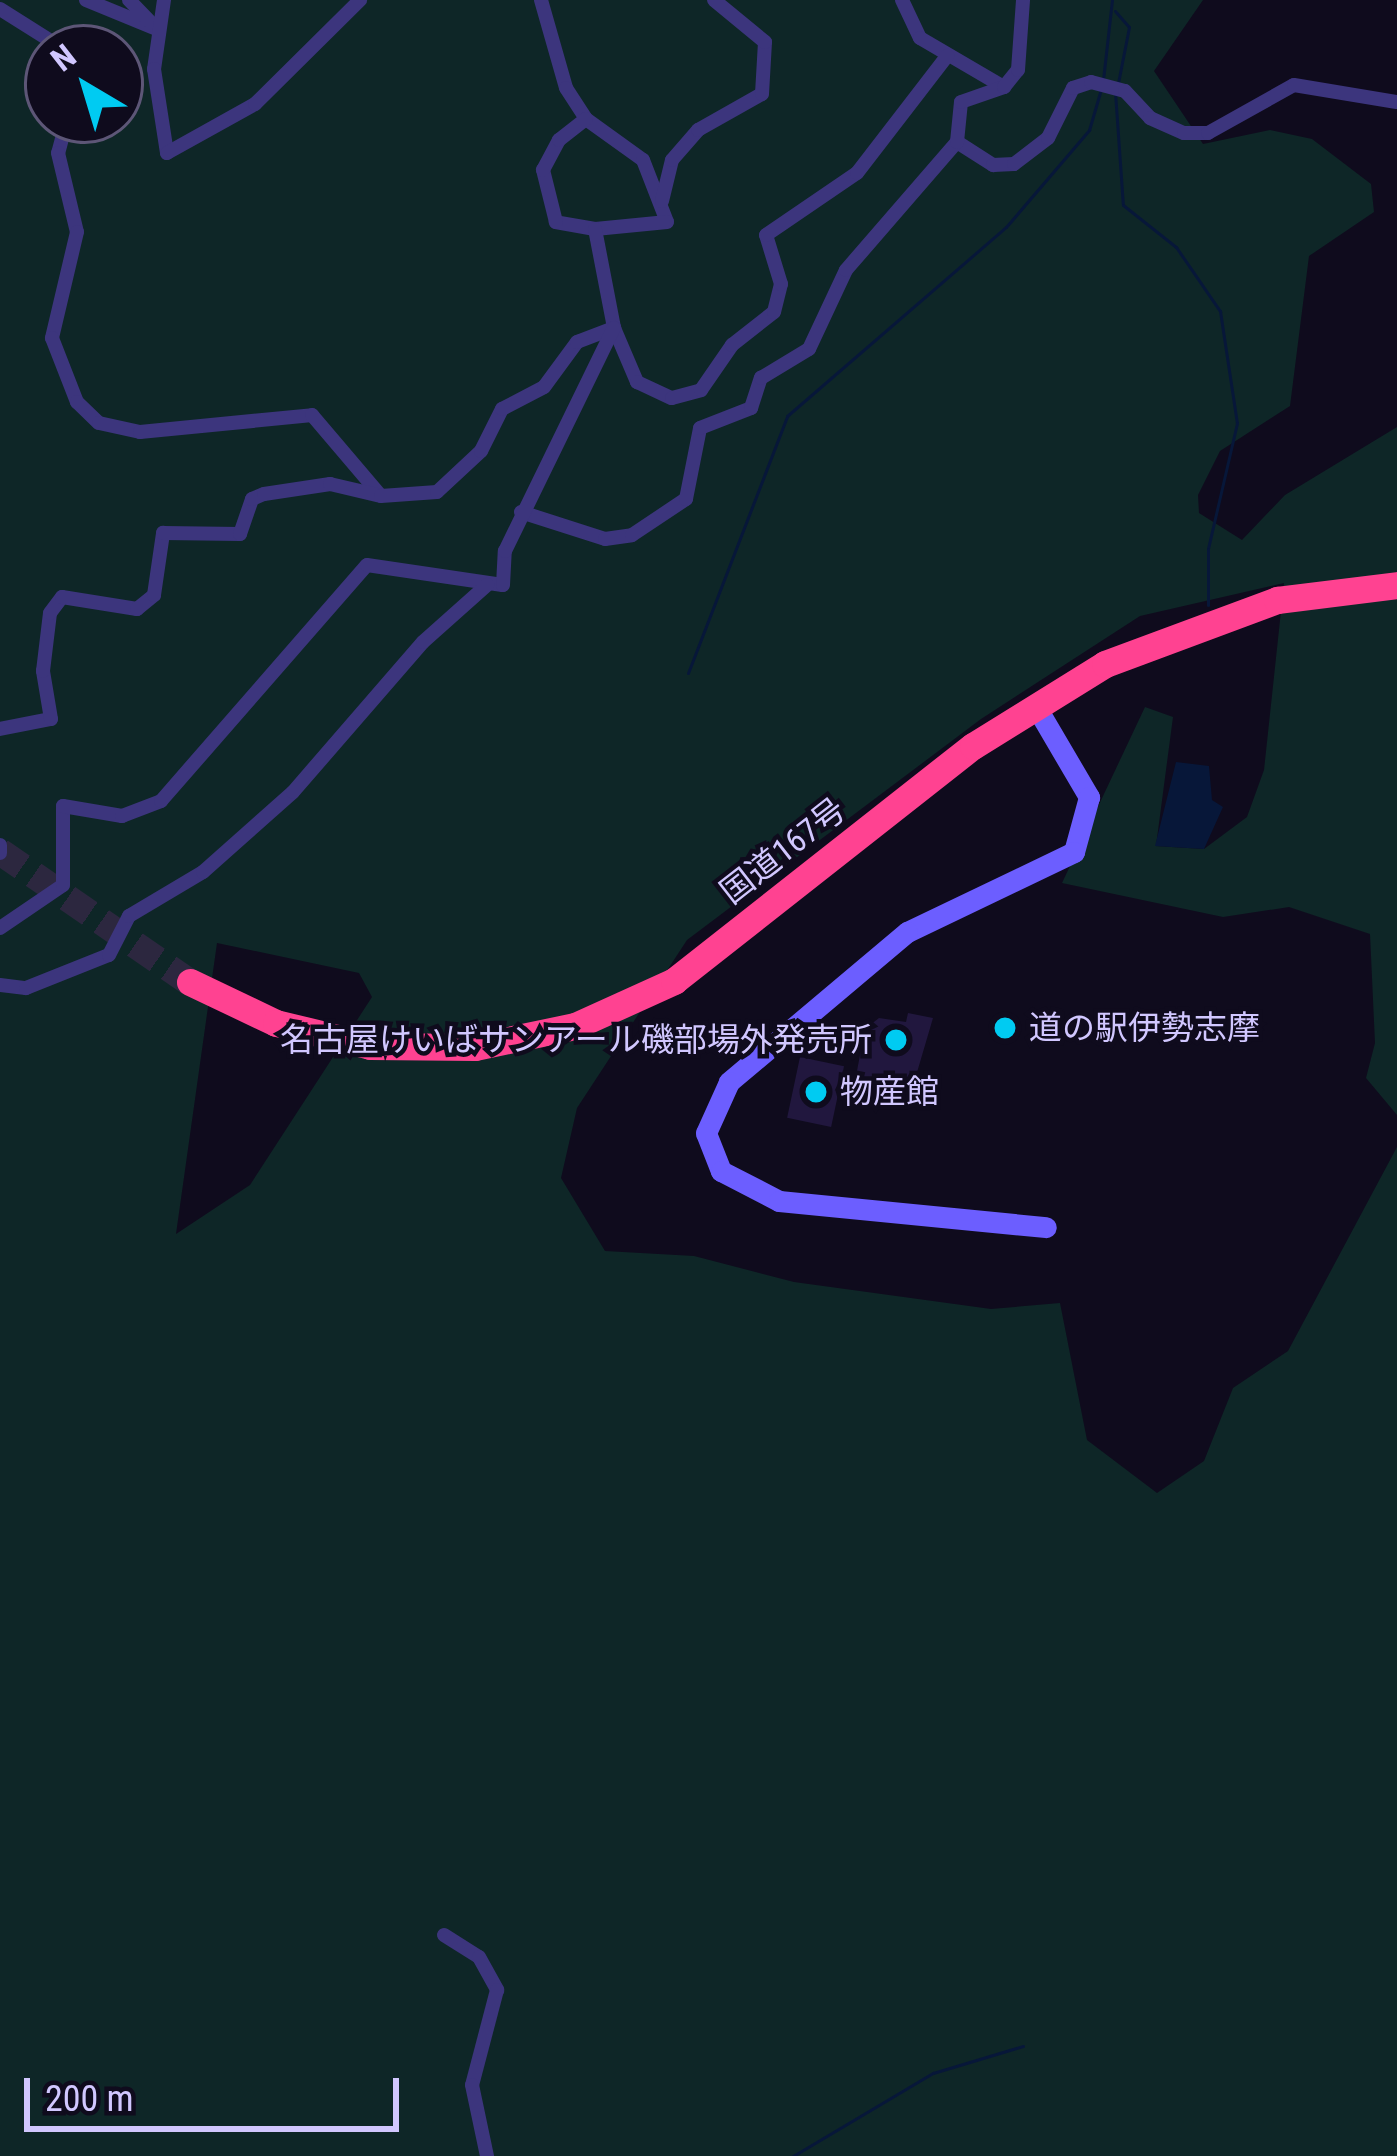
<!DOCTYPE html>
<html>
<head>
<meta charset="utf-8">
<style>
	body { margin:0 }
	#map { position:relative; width:1397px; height:2156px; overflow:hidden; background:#0f0b1d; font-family:"Roboto Condensed","Noto Sans JP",sans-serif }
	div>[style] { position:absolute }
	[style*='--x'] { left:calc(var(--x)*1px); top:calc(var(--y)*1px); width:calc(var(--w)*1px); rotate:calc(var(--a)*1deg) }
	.green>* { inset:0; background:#0e2627 }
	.water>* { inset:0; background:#071739 }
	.stream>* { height:3px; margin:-1.5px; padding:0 1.5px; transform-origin:1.5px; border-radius:1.5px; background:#071739 }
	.building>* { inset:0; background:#21173e; transform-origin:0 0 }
	.highway-tunnel>* { height:27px; margin-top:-13.5px; transform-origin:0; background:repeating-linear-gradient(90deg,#2c273f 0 27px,transparent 0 41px) }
	.street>* { height:14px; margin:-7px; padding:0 7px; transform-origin:7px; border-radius:7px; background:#3c357d }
	.secondary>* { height:21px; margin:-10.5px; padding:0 10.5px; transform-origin:10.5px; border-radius:10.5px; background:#6c5eff }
	.highway>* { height:27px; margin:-13.5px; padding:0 13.5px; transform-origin:13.5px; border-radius:13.5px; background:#ff4291 }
	.dots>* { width:33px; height:33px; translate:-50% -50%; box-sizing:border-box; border:6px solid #0f0b1d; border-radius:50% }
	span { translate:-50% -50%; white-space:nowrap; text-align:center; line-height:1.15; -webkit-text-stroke:9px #0f0b1d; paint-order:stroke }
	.street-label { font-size:33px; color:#d1c7ff }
	.poi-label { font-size:33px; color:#d1c7ff }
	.left { translate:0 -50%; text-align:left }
	.right { translate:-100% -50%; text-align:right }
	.north { position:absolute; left:24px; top:24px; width:120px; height:120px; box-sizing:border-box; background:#0f0b1d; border:3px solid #5d5677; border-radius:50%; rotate:322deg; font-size:33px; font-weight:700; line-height:48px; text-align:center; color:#d1c7ff }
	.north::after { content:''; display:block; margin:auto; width:42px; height:54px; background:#00cbf2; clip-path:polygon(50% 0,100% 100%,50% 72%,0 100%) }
	.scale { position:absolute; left:24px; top:2078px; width:375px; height:54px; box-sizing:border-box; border:6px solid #d1c7ff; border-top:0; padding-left:15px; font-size:36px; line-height:42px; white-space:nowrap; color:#d1c7ff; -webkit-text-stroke:9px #0f0b1d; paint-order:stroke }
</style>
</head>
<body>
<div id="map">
	<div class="green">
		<i style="clip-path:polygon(evenodd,0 0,1203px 0,1154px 71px,1203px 144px,1270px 130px,1312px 139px,1371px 184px,1374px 212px,1309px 256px,1290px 406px,1220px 451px,1198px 495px,1199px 513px,1242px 540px,1285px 495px,1397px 427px,1397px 1115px,1366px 1078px,1375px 1043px,1370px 934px,1289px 907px,1223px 917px,1062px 883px,1145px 707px,1173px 717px,1156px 846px,1204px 849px,1247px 817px,1264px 770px,1284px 583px,1140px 616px,981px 719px,687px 940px,577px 1108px,561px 1178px,605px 1251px,694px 1256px,794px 1282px,991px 1309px,1060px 1303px,1087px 1440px,1157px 1493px,1204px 1461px,1233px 1388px,1288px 1351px,1397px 1147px,1397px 2156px,0 2156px,0 0,48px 48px,120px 48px,120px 120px,48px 120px,48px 48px,0 0,217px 943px,359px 973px,372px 997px,250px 1185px,176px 1234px,217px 943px)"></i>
	</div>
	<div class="water">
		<i style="clip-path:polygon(1176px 762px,1209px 766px,1212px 800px,1223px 807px,1204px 849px,1155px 846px)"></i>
	</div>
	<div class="stream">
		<i style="--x:1115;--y:11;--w:21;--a:49"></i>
		<i style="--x:1129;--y:27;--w:57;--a:101.1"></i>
		<i style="--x:1103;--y:80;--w:81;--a:-83.6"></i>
		<i style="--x:1115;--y:92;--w:113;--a:86"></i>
		<i style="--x:1123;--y:205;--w:68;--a:38.4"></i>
		<i style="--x:1176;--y:247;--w:78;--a:55.5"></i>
		<i style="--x:1220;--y:311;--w:113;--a:81.4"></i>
		<i style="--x:1237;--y:423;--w:129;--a:103"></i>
		<i style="--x:1208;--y:549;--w:56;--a:90"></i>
		<i style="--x:688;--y:673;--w:275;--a:-68.9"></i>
		<i style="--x:787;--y:416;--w:289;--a:-40.8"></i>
		<i style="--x:1006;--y:227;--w:128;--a:-49.4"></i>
		<i style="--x:1089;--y:130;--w:43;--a:-73.7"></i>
		<i style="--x:793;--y:2156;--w:163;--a:-30.7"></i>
		<i style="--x:933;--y:2073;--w:94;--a:-16.7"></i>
	</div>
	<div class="building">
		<i style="clip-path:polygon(908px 1013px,933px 1018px,913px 1086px,856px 1076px,865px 1029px,879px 1018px,906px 1022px)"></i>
		<i style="left:800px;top:1057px;width:45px;height:62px;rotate:12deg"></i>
	</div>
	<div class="highway-tunnel">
		<i style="--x:0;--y:851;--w:231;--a:34.6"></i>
	</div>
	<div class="street">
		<i style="--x:86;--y:0;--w:79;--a:22.3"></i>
		<i style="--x:129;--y:0;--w:37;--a:46"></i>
		<i style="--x:164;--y:0;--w:70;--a:98.2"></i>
		<i style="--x:154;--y:69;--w:85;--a:81.2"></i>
		<i style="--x:167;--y:153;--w:101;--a:-29.1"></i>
		<i style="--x:255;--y:104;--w:148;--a:-44.7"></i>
		<i style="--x:541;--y:0;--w:91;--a:74.1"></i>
		<i style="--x:566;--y:88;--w:37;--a:57"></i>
		<i style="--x:586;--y:119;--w:70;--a:35.7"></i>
		<i style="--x:643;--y:160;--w:66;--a:68.8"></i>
		<i style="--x:667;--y:222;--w:72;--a:174.4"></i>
		<i style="--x:595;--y:229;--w:40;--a:-170"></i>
		<i style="--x:556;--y:222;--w:54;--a:-104"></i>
		<i style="--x:543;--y:170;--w:34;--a:-62"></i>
		<i style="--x:559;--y:140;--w:34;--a:-38"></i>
		<i style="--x:902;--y:0;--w:42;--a:64.7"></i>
		<i style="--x:920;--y:38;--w:97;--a:30.3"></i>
		<i style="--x:0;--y:9;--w:73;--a:32.2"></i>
		<i style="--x:67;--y:120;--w:34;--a:105"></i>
		<i style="--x:58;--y:153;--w:81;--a:76.5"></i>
		<i style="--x:77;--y:232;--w:109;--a:103.3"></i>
		<i style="--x:52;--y:338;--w:69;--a:68.7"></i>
		<i style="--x:77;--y:402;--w:30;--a:44"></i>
		<i style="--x:99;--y:423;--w:42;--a:12.4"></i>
		<i style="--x:140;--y:432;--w:173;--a:-5.6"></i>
		<i style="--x:312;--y:415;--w:105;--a:49.6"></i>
		<i style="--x:957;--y:142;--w:43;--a:32.6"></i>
		<i style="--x:993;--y:165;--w:21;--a:-3"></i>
		<i style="--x:1014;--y:164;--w:43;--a:-37.4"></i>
		<i style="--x:1048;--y:138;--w:56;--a:-63.4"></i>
		<i style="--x:1073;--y:88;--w:19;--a:-18"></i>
		<i style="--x:1091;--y:82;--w:35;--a:15"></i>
		<i style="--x:1125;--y:91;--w:37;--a:47"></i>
		<i style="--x:1150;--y:118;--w:37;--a:24"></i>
		<i style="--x:1184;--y:133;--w:24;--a:0"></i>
		<i style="--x:1208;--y:133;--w:98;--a:-29.2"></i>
		<i style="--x:1294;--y:85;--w:104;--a:9.4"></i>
		<i style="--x:662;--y:201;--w:42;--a:-76.3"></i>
		<i style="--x:672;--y:160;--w:40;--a:-49"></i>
		<i style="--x:698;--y:130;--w:73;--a:-29.4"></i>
		<i style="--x:762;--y:94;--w:52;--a:-86.7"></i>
		<i style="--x:765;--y:42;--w:66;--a:-140.5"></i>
		<i style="--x:595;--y:229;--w:101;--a:79.1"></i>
		<i style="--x:614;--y:328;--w:59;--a:66.9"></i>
		<i style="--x:637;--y:382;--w:38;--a:25"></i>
		<i style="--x:672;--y:398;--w:30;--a:-15"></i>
		<i style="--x:701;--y:390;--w:55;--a:-55.4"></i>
		<i style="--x:732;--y:345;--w:53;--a:-38.2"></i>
		<i style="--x:774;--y:312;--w:29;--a:-76"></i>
		<i style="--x:781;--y:284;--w:51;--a:-107"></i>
		<i style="--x:766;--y:235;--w:110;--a:-34.3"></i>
		<i style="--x:857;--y:173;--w:148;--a:-52.4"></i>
		<i style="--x:521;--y:512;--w:88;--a:17.8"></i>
		<i style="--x:605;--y:539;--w:27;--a:-8"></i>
		<i style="--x:632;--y:535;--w:65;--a:-33.7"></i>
		<i style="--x:686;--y:499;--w:72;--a:-78.8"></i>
		<i style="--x:700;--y:428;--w:55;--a:-21.4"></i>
		<i style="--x:751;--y:408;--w:32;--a:-72"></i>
		<i style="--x:761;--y:378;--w:56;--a:-31.1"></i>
		<i style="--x:809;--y:349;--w:87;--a:-64.9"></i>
		<i style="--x:846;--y:270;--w:169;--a:-49.1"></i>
		<i style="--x:957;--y:142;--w:40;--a:-84.3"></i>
		<i style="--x:961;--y:102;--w:46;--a:-19.2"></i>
		<i style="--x:1004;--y:87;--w:22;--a:-51"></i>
		<i style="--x:1018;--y:70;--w:70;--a:-85.9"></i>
		<i style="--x:0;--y:729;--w:52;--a:-11.1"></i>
		<i style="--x:51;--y:719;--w:49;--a:-99.5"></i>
		<i style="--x:43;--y:671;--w:58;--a:-83.1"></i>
		<i style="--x:50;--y:613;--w:20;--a:-53"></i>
		<i style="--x:62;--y:597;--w:76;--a:9.1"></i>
		<i style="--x:137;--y:609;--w:22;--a:-39"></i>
		<i style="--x:154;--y:595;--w:63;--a:-81.7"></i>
		<i style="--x:163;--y:533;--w:77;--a:0.7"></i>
		<i style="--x:240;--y:534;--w:37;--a:-71"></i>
		<i style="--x:252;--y:499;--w:13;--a:-23"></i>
		<i style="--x:264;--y:494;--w:67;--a:-8.6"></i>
		<i style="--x:330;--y:484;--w:52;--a:13.2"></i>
		<i style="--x:381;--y:496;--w:56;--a:-4.1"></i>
		<i style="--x:437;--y:492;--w:60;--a:-43"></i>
		<i style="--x:481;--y:451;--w:47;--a:-63.4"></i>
		<i style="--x:502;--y:409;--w:47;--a:-27.6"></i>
		<i style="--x:544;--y:387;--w:56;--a:-53.7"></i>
		<i style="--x:577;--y:342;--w:40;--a:-21"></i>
		<i style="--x:0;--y:845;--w:8;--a:90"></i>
		<i style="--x:0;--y:928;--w:76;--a:-34.3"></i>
		<i style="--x:63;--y:885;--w:79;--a:-90"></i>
		<i style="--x:63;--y:806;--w:60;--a:9.6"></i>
		<i style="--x:122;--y:816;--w:42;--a:-21"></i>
		<i style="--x:161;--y:801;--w:313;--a:-48.9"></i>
		<i style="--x:367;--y:565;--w:137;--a:8.4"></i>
		<i style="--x:503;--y:585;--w:34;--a:-87"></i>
		<i style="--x:505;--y:551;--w:248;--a:-64"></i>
		<i style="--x:0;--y:985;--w:26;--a:7"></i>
		<i style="--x:26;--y:988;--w:89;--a:-21.7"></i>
		<i style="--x:109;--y:955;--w:44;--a:-62.9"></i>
		<i style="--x:129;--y:916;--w:86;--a:-30.7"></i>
		<i style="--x:203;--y:872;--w:120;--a:-41.6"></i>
		<i style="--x:293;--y:792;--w:198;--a:-49.1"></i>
		<i style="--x:423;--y:642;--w:86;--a:-41.7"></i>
		<i style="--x:444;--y:1935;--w:41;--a:32.2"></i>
		<i style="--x:479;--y:1957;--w:38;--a:61"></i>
		<i style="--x:497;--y:1990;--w:98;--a:104.7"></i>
		<i style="--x:472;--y:2085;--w:73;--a:78.1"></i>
	</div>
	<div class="secondary">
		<i style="--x:1035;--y:705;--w:107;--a:59.6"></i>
		<i style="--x:1089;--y:797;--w:57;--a:105.3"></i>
		<i style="--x:1074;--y:852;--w:185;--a:154.4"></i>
		<i style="--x:907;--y:932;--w:233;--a:139.9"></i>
		<i style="--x:729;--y:1082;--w:56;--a:114.3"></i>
		<i style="--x:706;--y:1133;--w:41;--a:68.5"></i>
		<i style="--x:721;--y:1171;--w:65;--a:27.3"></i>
		<i style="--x:779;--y:1201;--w:268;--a:5.6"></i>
	</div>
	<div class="highway">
		<i style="--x:190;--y:982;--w:95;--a:25.5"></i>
		<i style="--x:276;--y:1023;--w:97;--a:13.7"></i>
		<i style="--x:370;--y:1046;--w:105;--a:0.5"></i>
		<i style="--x:475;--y:1047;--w:102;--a:-11.9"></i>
		<i style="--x:575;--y:1026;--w:109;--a:-24.4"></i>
		<i style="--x:674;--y:981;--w:380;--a:-38.2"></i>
		<i style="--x:973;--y:746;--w:155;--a:-31.8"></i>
		<i style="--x:1105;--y:664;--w:184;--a:-20.4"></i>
		<i style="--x:1277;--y:600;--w:121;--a:-7.1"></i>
	</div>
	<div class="dots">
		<i style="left:1005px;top:1028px;background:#00cbf2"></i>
		<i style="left:896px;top:1040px;background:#00cbf2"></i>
		<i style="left:816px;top:1092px;background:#00cbf2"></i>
	</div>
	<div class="street-label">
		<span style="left:783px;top:851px;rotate:-38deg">国道167号</span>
	</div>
	<div class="poi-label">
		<span class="left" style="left:1029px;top:1028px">道の駅伊勢志摩</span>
		<span class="right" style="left:872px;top:1040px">名古屋けいばサンアール磯部場外発売所</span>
		<span class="left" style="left:840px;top:1092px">物産館</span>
	</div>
	<div class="north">N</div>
	<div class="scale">200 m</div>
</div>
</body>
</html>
